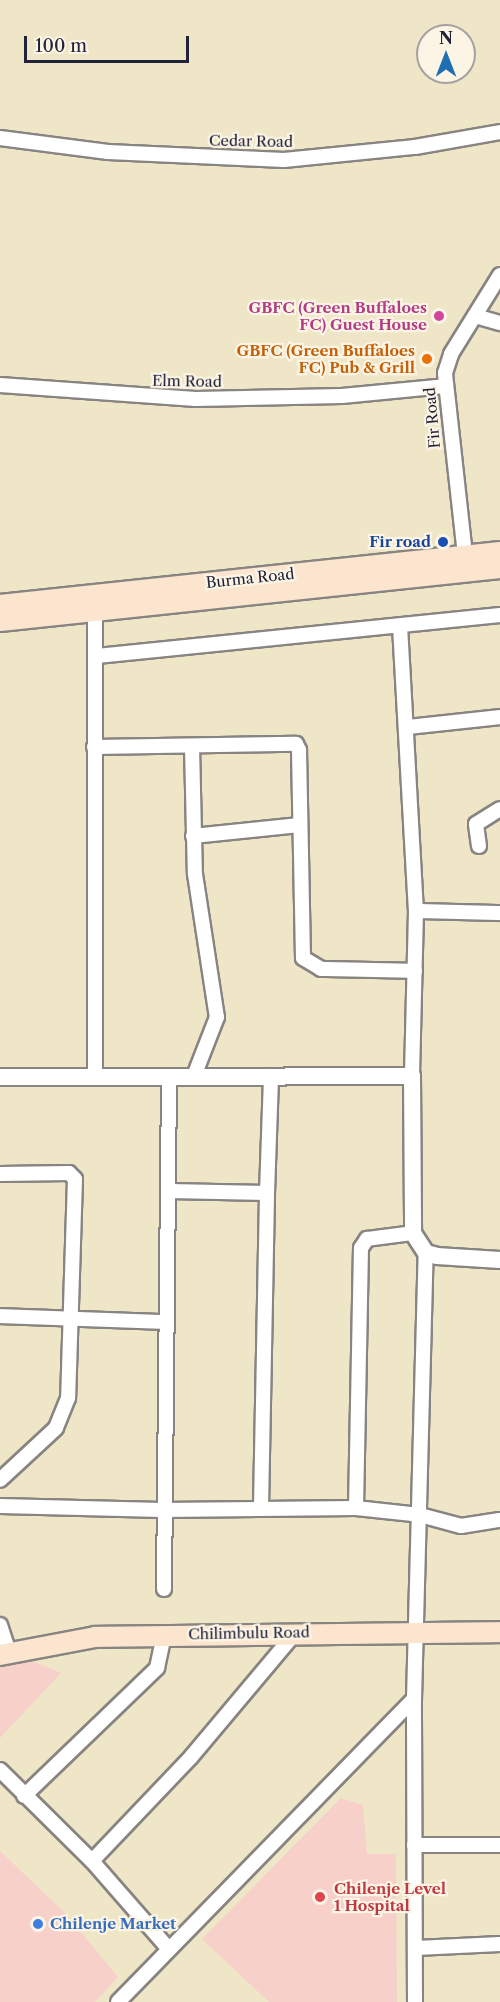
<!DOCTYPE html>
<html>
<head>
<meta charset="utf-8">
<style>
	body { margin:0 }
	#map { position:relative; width:500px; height:2002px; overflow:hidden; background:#eee6c7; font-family:"Libre Caslon Text",serif }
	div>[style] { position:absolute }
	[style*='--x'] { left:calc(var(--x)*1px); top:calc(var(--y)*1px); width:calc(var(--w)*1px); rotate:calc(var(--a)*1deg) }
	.built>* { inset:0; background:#f7d0ca }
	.roads { filter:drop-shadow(2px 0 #888481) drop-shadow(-2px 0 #888481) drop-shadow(0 2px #888481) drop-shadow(0 -2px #888481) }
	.minor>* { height:14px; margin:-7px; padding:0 7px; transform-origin:7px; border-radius:7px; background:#fff }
	.tertiary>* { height:16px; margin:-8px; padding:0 8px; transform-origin:8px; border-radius:8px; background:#fff }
	.secondary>* { height:20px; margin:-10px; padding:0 10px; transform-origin:10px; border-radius:10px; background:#fce5cf }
	.dots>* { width:16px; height:16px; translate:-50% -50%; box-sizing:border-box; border:3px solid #fcf5e5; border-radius:50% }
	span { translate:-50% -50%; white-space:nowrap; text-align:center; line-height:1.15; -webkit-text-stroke:4.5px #fcf5e5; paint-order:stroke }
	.street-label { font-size:15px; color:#22223b }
	.hotel-label { font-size:15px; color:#b23c85; font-weight:700 }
	.right { translate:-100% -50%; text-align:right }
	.food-label { font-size:15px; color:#c56008; font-weight:700 }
	.transit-label { font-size:15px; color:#164399; font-weight:700 }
	.health-label { font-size:15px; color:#be3a42; font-weight:700 }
	.left { translate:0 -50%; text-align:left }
	.shop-label { font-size:15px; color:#366cbe; font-weight:700 }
	.north { position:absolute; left:416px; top:24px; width:60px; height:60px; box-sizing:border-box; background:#fcf5e5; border:2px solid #a5a1a1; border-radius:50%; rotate:0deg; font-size:16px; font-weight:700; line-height:24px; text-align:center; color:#22223b }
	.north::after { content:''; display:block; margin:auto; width:21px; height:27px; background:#1f6fb2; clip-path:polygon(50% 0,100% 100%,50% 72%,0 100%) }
	.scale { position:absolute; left:24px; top:36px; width:165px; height:27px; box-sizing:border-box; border:3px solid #22223b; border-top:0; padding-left:8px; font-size:18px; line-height:21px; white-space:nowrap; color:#22223b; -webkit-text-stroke:4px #fcf5e5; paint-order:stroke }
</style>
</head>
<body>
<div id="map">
	<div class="built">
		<i style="clip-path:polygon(0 1647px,61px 1673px,0 1738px)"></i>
		<i style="clip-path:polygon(341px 1798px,363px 1805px,367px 1854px,396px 1854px,397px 2002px,269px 2002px,202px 1939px)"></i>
		<i style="clip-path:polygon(0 1851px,64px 1912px,118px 1977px,95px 2002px,0 2002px)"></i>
	</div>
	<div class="roads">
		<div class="minor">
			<i style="--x:0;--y:138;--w:109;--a:7.4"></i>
			<i style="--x:108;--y:152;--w:176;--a:2.6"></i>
			<i style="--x:284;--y:160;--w:132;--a:-5.7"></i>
			<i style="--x:415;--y:147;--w:86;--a:-10"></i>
			<i style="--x:475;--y:316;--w:26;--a:16"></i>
			<i style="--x:0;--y:385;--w:196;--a:4.1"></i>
			<i style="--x:196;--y:399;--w:146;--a:-1.2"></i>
			<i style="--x:342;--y:396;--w:103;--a:-5.5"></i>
			<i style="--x:466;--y:564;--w:192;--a:-96.3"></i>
			<i style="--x:445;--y:373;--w:20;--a:-72"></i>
			<i style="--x:451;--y:354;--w:93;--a:-58.2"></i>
			<i style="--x:95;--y:611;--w:467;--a:90"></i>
			<i style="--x:400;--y:626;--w:285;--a:86.8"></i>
			<i style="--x:416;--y:911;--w:165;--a:91.4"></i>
			<i style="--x:97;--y:656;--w:405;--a:-5.8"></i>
			<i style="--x:408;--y:727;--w:93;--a:-6.2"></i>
			<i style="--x:192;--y:746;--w:128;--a:88.7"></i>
			<i style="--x:195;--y:874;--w:145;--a:81.3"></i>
			<i style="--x:217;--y:1017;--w:63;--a:111.3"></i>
			<i style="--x:94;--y:747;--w:202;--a:-0.9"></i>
			<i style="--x:296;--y:744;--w:7;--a:63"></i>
			<i style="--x:299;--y:750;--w:208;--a:88.9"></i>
			<i style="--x:303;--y:958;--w:21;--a:31"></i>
			<i style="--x:321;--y:969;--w:94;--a:1.2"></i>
			<i style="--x:193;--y:836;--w:107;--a:-5.9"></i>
			<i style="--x:479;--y:846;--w:22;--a:-98"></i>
			<i style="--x:476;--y:824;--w:28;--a:-32"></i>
			<i style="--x:416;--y:911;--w:84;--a:1.4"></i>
			<i style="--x:0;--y:1174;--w:69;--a:-0.8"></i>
			<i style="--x:69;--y:1173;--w:8;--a:45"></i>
			<i style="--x:75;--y:1179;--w:219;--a:91.8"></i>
			<i style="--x:68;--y:1398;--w:32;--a:112"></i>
			<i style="--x:56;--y:1428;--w:76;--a:137.1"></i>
			<i style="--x:169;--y:1191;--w:98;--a:1.2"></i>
			<i style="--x:267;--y:1193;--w:117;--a:-88"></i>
			<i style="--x:0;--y:1316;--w:167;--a:2.1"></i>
			<i style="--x:0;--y:1506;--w:162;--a:1.4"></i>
			<i style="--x:162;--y:1510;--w:194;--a:-0.6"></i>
			<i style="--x:356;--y:1508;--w:64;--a:6.2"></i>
			<i style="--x:420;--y:1515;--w:42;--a:15"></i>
			<i style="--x:461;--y:1526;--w:39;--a:-9"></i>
			<i style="--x:261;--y:1507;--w:314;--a:-88.9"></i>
			<i style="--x:356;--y:1508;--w:260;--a:-88.9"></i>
			<i style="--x:361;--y:1248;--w:11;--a:-56"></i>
			<i style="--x:367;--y:1239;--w:46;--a:-7.4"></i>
			<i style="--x:164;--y:1589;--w:512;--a:-89.44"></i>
			<i style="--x:0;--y:1625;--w:28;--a:72"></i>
			<i style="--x:0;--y:1770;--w:129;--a:44.7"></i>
			<i style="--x:92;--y:1861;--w:116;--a:48.9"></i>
			<i style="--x:24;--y:1796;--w:185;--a:-43.9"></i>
			<i style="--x:157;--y:1668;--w:34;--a:-78"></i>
			<i style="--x:414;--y:1845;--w:86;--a:0"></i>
			<i style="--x:92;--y:1861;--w:144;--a:-46.4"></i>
			<i style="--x:191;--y:1757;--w:163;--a:-50"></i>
			<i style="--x:416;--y:1948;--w:84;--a:-2.7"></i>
			<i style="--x:118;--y:2002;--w:424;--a:-45.7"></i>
			<i style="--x:415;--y:2002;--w:303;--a:-90.2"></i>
			<i style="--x:414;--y:1699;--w:446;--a:-88.5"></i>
		</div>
		<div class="tertiary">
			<i style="--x:0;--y:1077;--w:412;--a:-0.1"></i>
			<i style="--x:412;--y:1076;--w:157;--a:89.6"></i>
			<i style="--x:413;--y:1233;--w:24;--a:57"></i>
			<i style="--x:426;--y:1253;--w:11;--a:15"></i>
			<i style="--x:437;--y:1256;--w:63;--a:3.6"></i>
		</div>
		<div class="secondary">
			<i style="--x:0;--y:605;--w:503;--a:-6.05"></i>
			<i style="--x:0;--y:621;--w:503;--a:-6.05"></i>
			<i style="--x:0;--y:1655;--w:97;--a:-10.7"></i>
			<i style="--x:95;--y:1637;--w:405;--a:-0.7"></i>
		</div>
	</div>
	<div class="dots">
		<i style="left:439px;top:316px;background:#d1479c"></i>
		<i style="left:427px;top:359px;background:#e8710a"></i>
		<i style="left:443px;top:542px;background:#1a4fb4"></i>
		<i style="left:320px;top:1897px;background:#e0444e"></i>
		<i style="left:38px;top:1924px;background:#3f7fe0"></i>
	</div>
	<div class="street-label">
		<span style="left:251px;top:141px;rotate:1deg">Cedar Road</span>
		<span style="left:187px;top:381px;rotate:1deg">Elm Road</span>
		<span style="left:432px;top:418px;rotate:-95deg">Fir Road</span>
		<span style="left:250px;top:578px;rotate:-6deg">Burma Road</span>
		<span style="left:249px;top:1633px;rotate:-1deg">Chilimbulu Road</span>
	</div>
	<div class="hotel-label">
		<span class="right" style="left:427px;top:316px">GBFC (Green Buffaloes<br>FC) Guest House</span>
	</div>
	<div class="food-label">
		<span class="right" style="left:415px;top:359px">GBFC (Green Buffaloes<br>FC) Pub &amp; Grill</span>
	</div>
	<div class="transit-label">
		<span class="right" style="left:431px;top:542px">Fir road</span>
	</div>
	<div class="health-label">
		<span class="left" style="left:334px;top:1897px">Chilenje Level<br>1 Hospital</span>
	</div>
	<div class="shop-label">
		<span class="left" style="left:50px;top:1924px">Chilenje Market</span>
	</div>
	<div class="north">N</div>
	<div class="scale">100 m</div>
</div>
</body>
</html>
